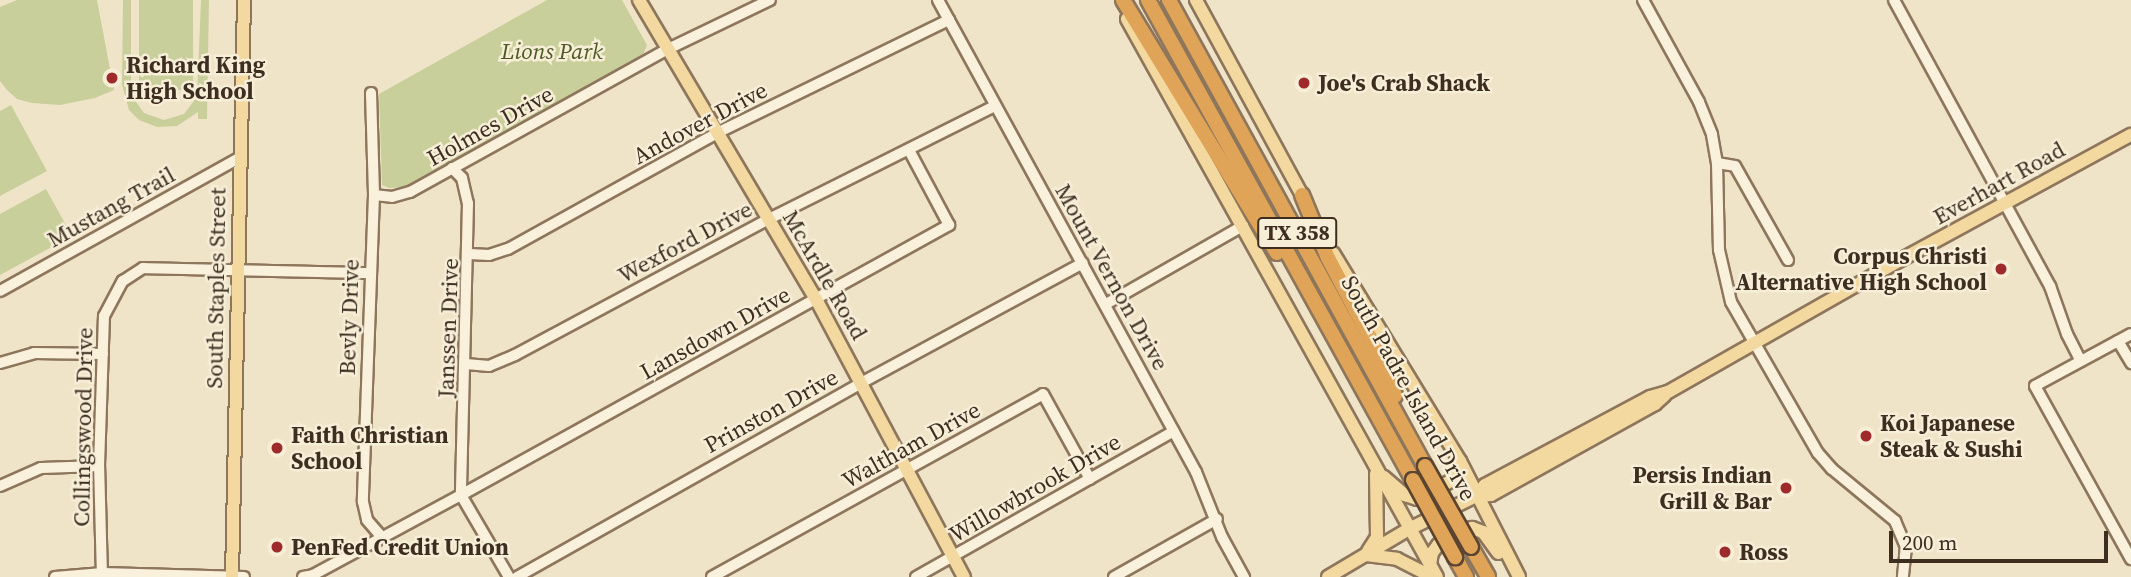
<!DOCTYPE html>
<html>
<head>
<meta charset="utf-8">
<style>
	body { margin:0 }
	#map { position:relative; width:2131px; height:577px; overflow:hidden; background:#f0e4c8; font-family:"Source Serif 4",serif }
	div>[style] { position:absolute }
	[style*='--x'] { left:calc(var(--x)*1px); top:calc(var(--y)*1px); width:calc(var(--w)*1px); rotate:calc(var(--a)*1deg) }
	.green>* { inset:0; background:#c9cf9b; transform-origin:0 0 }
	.roads { filter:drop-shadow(2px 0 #8d765c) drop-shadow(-2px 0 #8d765c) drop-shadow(0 2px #8d765c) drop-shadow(0 -2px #8d765c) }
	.minor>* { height:10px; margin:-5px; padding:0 5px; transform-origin:5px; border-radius:5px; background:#faf1dc }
	.major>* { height:12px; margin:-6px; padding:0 6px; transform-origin:6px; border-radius:6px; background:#f3d9a0 }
	.highway>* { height:14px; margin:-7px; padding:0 7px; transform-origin:7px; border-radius:7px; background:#e0a458 }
	.bridges { filter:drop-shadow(2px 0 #5b4430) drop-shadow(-2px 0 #5b4430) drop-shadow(0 2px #5b4430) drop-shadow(0 -2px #5b4430) }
	.highway-bridge>* { height:14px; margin:-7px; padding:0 7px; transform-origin:7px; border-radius:7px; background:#e0a458 }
	.dots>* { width:19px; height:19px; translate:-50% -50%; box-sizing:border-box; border:4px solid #f7eed8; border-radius:50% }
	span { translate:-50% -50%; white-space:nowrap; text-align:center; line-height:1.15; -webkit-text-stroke:5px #f7eed8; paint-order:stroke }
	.shield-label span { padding:2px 5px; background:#f7eed8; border:2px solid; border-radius:5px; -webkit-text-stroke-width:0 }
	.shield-label { font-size:21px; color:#3d2e20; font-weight:700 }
	.park-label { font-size:23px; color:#4d5a26; font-style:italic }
	.poi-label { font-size:23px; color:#3d2e20; font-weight:700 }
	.left { translate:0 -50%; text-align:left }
	.right { translate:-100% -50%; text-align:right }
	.street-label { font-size:23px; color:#3d2e20 }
	.scale { position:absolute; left:1889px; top:531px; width:219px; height:32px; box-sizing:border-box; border:4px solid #3d2e20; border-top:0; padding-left:9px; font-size:21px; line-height:24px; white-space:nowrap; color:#3d2e20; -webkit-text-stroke:5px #f7eed8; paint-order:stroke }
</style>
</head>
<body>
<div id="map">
	<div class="green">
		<i style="clip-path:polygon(17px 0,97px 0,114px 90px,95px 98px,60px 105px,32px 103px,17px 99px,7px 90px,0 81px,0 7px)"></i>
		<i style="clip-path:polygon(123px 0,131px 0,131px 95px,144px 113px,164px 120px,184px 114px,197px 97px,201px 0,209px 0,207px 119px,198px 119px,198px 112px,177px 126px,157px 127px,139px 120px,129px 110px,122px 85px)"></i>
		<i style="left:139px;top:0;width:54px;height:90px"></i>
		<i style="clip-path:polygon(547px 0,622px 0,647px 45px,643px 55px,404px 187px,389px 188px,382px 185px,379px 94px)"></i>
		<i style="clip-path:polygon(11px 105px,47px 171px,0 196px,0 111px)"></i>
		<i style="clip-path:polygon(46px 189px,72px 236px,0 275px,0 214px)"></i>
	</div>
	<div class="roads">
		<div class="minor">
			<i style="--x:938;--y:0;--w:538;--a:61.34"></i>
			<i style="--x:1196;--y:472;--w:70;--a:68.2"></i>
			<i style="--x:1222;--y:537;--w:46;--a:61.2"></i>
			<i style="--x:1643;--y:0;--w:116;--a:61.2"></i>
			<i style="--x:1699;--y:102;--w:35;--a:68"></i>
			<i style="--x:1712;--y:135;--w:28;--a:80"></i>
			<i style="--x:1717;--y:163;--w:87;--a:88.7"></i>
			<i style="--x:1719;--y:250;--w:53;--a:77"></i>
			<i style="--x:1731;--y:302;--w:174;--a:60.1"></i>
			<i style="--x:1818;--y:453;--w:21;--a:49"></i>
			<i style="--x:1832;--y:469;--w:82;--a:39.5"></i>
			<i style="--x:1895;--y:521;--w:28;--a:67"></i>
			<i style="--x:1906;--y:547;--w:30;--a:96"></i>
			<i style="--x:1894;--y:0;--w:326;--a:61.4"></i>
			<i style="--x:2050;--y:286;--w:51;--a:70.5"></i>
			<i style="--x:2067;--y:334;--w:30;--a:63"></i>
			<i style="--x:371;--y:93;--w:102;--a:88.3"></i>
			<i style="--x:374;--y:195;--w:307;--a:92.1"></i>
			<i style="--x:363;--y:502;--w:18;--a:77"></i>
			<i style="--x:367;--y:520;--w:23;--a:49"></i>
			<i style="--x:1717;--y:163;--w:18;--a:9"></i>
			<i style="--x:1735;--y:166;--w:108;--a:60.6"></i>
			<i style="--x:452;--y:168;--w:14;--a:45"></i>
			<i style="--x:462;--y:178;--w:26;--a:77"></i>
			<i style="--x:468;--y:203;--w:292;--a:91.4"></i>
			<i style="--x:461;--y:495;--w:95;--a:59.7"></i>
			<i style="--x:374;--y:195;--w:18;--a:6"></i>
			<i style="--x:392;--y:197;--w:19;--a:-16"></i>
			<i style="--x:410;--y:192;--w:295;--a:-29"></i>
			<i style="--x:668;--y:49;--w:113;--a:-25.7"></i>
			<i style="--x:469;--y:254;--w:20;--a:3"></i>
			<i style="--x:489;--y:255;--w:20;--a:-18"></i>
			<i style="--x:508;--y:249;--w:241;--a:-29"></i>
			<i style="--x:719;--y:132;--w:256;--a:-26"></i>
			<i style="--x:0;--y:291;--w:276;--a:-29.1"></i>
			<i style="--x:1106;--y:304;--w:158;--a:-29.7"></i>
			<i style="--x:2131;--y:334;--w:109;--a:151.6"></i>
			<i style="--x:2035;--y:386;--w:198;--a:61"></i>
			<i style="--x:2118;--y:341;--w:26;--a:59"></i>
			<i style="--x:0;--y:363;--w:35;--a:-16"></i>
			<i style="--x:34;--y:353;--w:69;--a:0.8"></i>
			<i style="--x:466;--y:364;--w:23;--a:5"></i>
			<i style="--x:489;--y:366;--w:28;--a:-23"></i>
			<i style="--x:515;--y:355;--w:288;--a:-28.2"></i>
			<i style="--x:769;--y:219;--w:253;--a:-26.6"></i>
			<i style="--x:0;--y:486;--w:45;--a:-23.7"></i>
			<i style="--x:41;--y:468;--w:58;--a:-2"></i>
			<i style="--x:55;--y:577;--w:48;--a:-4.8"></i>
			<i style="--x:103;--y:573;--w:141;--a:1.6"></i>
			<i style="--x:102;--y:577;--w:111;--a:-91.5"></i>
			<i style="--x:99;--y:466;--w:150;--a:-88.1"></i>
			<i style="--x:104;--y:316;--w:40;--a:-62"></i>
			<i style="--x:123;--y:281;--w:24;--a:-33"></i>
			<i style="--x:143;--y:268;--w:226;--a:1.3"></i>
			<i style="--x:303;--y:577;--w:10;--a:-11"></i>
			<i style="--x:313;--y:575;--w:168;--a:-28.4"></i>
			<i style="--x:461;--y:495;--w:558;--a:-28.95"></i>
			<i style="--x:949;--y:225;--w:85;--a:-118.1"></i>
			<i style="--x:517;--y:577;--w:395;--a:-29.4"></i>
			<i style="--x:861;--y:383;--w:252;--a:-28.4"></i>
			<i style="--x:712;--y:577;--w:378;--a:-28.9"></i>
			<i style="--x:1043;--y:394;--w:97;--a:61.1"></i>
			<i style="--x:916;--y:577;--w:296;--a:-29.5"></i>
			<i style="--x:1114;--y:577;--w:118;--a:-29.4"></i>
		</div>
		<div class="major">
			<i style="--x:639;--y:0;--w:347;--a:59.4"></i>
			<i style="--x:816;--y:299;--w:315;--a:62"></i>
			<i style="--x:1196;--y:0;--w:231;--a:61.5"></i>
			<i style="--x:1127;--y:19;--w:638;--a:60.95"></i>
			<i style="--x:1333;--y:253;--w:244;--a:58.6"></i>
			<i style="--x:1460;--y:461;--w:130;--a:63"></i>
			<i style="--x:1384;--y:477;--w:28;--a:41"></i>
			<i style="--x:1405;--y:495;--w:13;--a:18"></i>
			<i style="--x:1417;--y:499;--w:38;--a:-28"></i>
			<i style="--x:1451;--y:481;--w:11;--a:-52"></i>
			<i style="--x:1458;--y:472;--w:11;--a:-80"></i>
			<i style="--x:1476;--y:496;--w:14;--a:-51"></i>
			<i style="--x:1485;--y:485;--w:187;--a:-28.1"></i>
			<i style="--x:1650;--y:397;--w:19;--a:-16"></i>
			<i style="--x:1668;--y:392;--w:259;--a:-29.6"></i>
			<i style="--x:1893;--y:264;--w:271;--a:-28.5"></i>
			<i style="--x:1368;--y:551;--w:17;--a:-57"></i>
			<i style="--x:1377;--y:537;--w:63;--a:-90.9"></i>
			<i style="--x:1366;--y:555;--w:31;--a:7"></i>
			<i style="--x:1397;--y:559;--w:39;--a:27"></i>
			<i style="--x:1430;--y:565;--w:12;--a:-81"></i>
			<i style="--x:1432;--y:553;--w:10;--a:-53"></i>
			<i style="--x:1438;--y:545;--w:38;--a:-27"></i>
			<i style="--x:1472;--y:528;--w:12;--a:20"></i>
			<i style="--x:1483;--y:532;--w:26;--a:54"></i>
			<i style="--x:232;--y:577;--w:577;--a:-88.81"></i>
			<i style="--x:1328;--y:577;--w:94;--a:-30.7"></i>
			<i style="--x:1409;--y:529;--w:75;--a:-26.2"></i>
			<i style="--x:1476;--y:496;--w:15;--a:-4"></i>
			<i style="--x:1491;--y:495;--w:188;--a:-29"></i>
			<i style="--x:1655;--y:404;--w:13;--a:-42"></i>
		</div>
		<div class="highway">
			<i style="--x:1123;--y:0;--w:296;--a:58.7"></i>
			<i style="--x:1148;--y:0;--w:548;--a:61.1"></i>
			<i style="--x:1169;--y:0;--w:532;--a:61.22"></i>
			<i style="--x:1302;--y:195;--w:68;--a:67.6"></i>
			<i style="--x:1328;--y:258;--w:105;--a:62.2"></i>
			<i style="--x:1377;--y:351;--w:48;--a:67.8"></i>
			<i style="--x:1471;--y:547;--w:34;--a:60"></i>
			<i style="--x:1455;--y:557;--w:23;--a:61"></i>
		</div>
	</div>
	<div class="bridges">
		<div class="highway-bridge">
			<i style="--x:1425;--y:466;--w:93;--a:60.4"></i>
			<i style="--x:1413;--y:480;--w:88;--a:61.4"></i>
		</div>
	</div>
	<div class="dots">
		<i style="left:112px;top:78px;background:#9e2a2b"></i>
		<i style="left:1304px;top:83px;background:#9e2a2b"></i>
		<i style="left:2001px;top:269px;background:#9e2a2b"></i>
		<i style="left:1866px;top:436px;background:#9e2a2b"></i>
		<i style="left:277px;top:448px;background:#9e2a2b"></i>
		<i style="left:1786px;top:488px;background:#9e2a2b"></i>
		<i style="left:277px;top:547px;background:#9e2a2b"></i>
		<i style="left:1725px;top:552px;background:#9e2a2b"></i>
	</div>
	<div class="shield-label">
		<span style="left:1297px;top:233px">TX 358</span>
	</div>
	<div class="park-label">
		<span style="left:552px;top:51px">Lions Park</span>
	</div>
	<div class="poi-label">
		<span class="left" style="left:126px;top:78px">Richard King<br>High School</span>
		<span class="left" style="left:1318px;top:83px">Joe's Crab Shack</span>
		<span class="right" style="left:1987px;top:269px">Corpus Christi<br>Alternative High School</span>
		<span class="left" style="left:1880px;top:436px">Koi Japanese<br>Steak &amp; Sushi</span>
		<span class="left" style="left:291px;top:448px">Faith Christian<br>School</span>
		<span class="right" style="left:1772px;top:488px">Persis Indian<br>Grill &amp; Bar</span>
		<span class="left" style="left:291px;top:547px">PenFed Credit Union</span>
		<span class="left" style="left:1739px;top:552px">Ross</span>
	</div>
	<div class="street-label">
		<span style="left:700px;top:123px;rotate:-28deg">Andover Drive</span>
		<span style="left:490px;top:126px;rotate:-29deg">Holmes Drive</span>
		<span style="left:1999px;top:183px;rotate:-29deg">Everhart Road</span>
		<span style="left:111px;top:207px;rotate:-29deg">Mustang Trail</span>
		<span style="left:685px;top:242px;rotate:-28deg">Wexford Drive</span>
		<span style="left:825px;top:275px;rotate:60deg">McArdle Road</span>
		<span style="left:1112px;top:277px;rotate:61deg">Mount Vernon Drive</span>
		<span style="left:216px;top:288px;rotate:-89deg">South Staples Street</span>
		<span style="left:349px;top:317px;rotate:-88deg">Bevly Drive</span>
		<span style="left:448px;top:328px;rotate:-88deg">Janssen Drive</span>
		<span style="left:715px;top:333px;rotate:-29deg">Lansdown Drive</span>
		<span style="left:1409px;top:388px;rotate:61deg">South Padre Island Drive</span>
		<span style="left:771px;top:411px;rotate:-29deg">Prinston Drive</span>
		<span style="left:83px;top:427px;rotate:-89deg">Collingswood Drive</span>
		<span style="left:911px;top:445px;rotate:-29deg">Waltham Drive</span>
		<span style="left:1035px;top:488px;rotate:-30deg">Willowbrook Drive</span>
	</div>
	<div class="scale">200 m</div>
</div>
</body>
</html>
